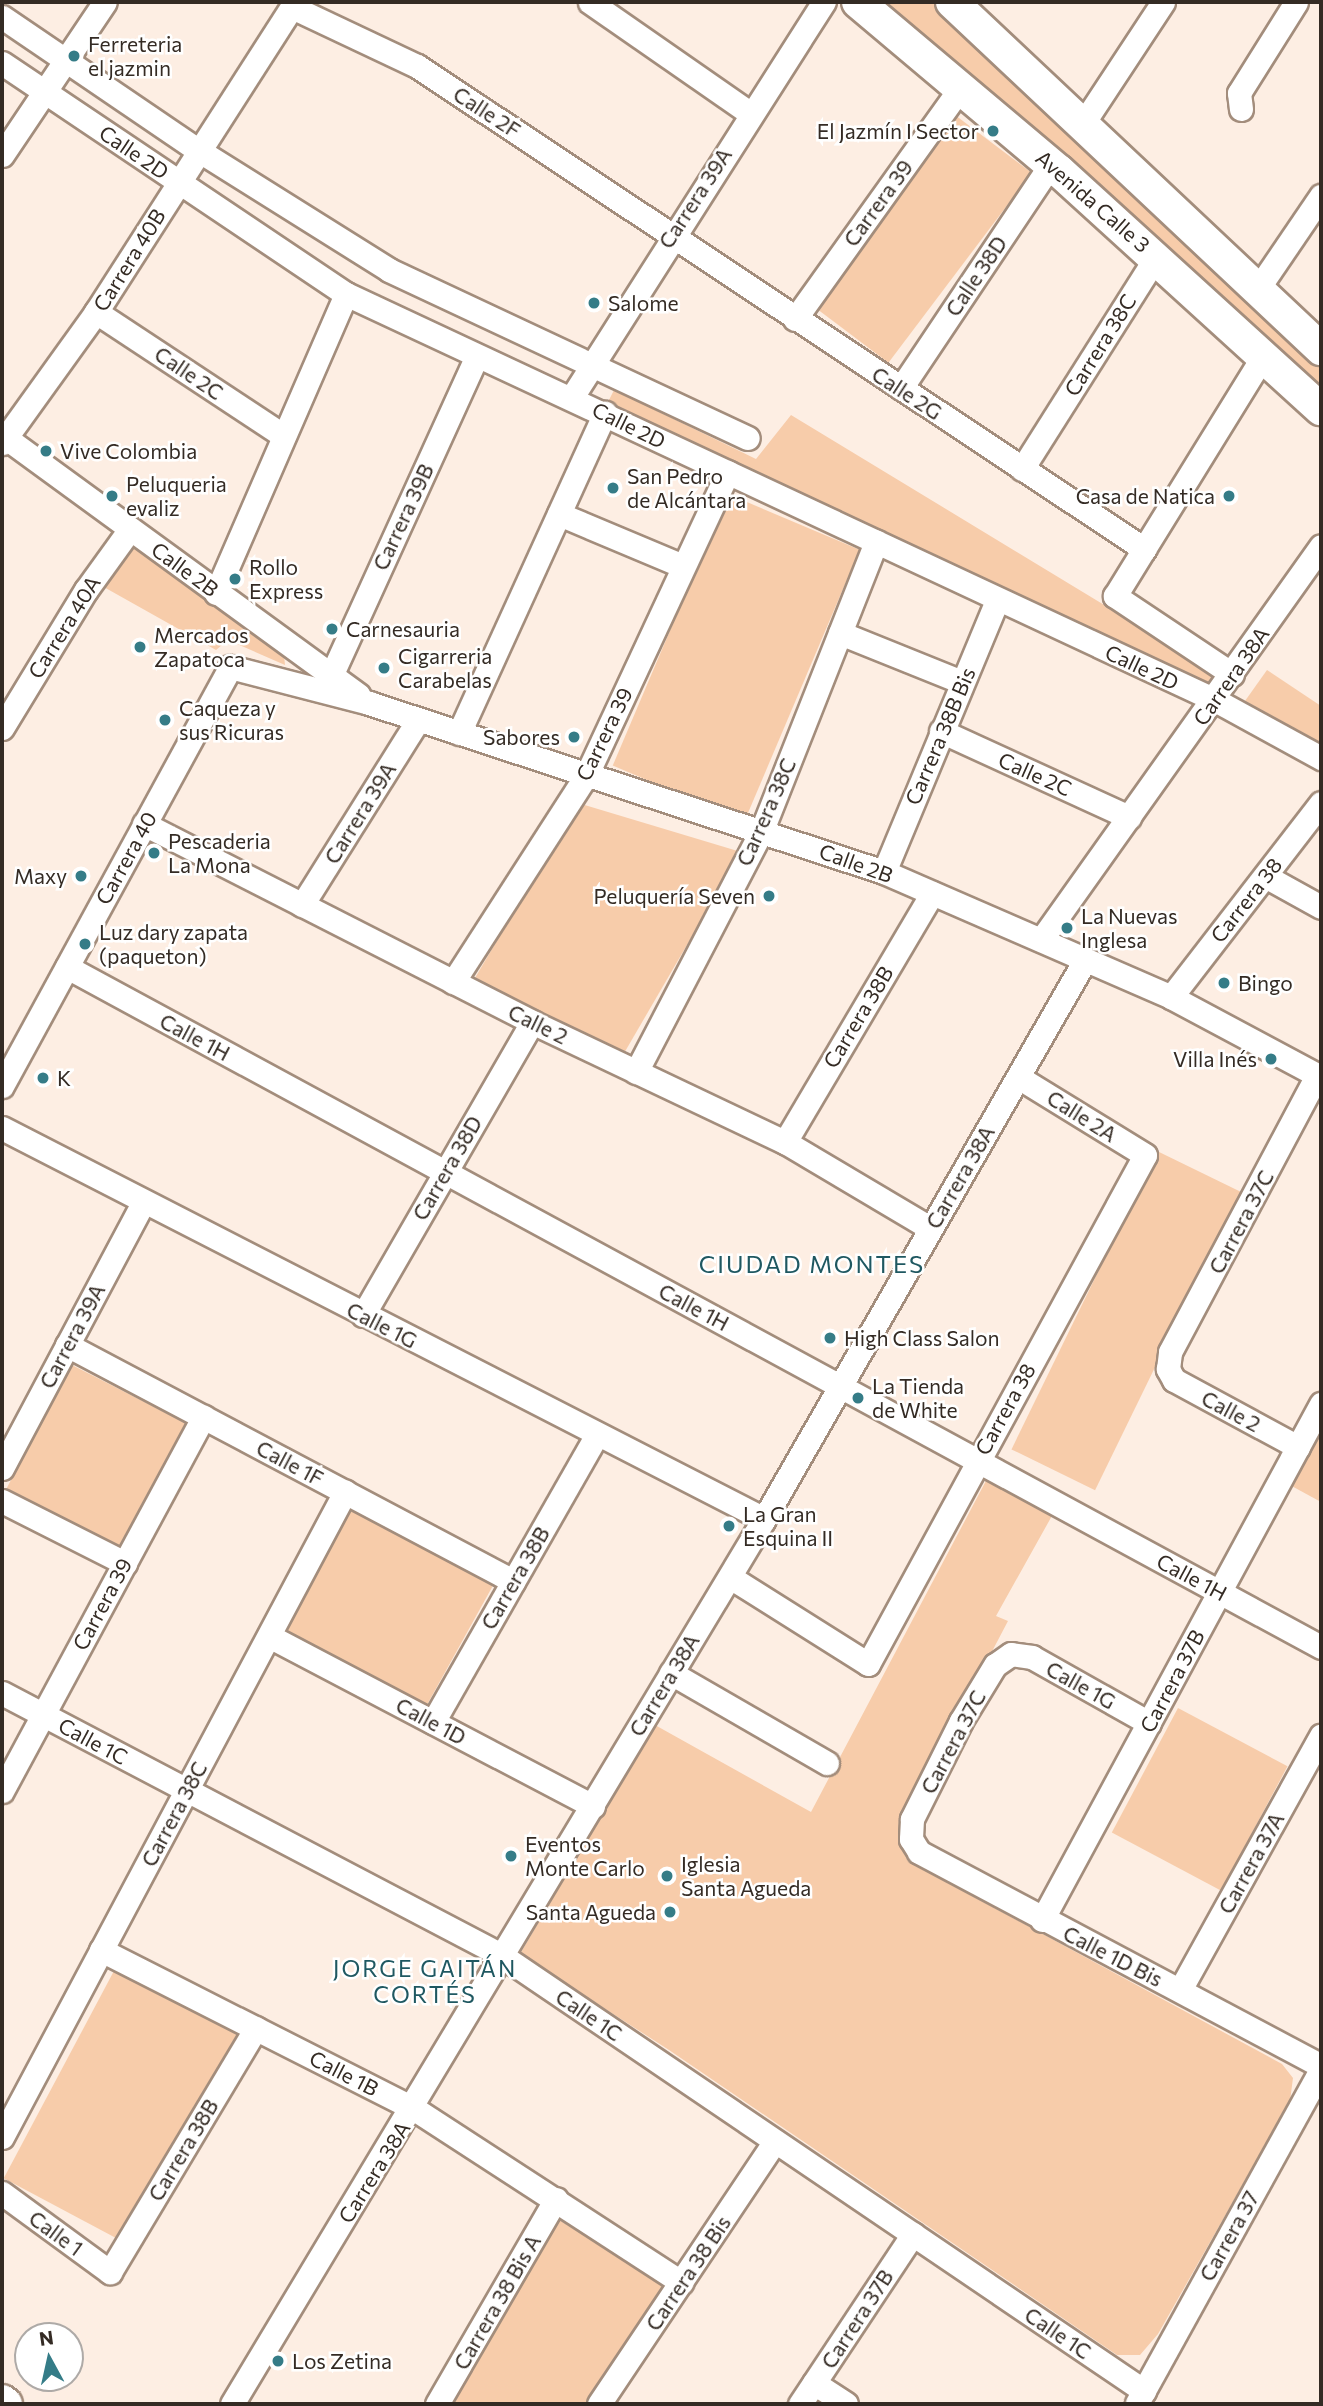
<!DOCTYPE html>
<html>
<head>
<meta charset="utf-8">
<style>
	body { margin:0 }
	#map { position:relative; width:1323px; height:2406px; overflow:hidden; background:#fdeee3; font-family:Commissioner,sans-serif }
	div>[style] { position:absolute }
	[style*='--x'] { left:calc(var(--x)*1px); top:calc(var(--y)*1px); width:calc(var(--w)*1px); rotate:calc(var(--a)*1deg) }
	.green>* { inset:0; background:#f7ccaa; transform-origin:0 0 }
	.roads { filter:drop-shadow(2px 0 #a38d7c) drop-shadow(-2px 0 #a38d7c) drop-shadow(0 2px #a38d7c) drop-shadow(0 -2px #a38d7c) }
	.street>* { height:23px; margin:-11.5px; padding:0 11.5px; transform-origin:11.5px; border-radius:11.5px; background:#fff }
	.secondary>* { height:32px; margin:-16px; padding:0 16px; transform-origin:16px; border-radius:16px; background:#fff }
	.dots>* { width:19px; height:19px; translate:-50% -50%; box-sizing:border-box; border:4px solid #fff; border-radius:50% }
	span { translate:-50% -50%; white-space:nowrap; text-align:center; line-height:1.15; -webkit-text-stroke:5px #fff; paint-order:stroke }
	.poi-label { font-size:21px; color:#342b24 }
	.left { translate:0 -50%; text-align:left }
	.right { translate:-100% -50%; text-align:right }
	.street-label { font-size:21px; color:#342b24 }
	.neighbourhood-label { font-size:23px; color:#1f5861; letter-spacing:2px }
	.quarter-label { font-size:24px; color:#1f5861; letter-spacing:2px }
	.frame { position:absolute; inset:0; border:4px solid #342b24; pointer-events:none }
	.north { position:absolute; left:14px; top:2322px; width:70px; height:70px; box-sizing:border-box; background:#fff; border:2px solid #aeaaa7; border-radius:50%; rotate:352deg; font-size:19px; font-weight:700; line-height:28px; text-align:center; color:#342b24 }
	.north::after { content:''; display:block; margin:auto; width:24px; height:32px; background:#357c87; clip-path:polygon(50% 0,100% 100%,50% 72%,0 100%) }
</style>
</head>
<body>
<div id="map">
	<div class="green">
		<i style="clip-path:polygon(882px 2px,932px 2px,1321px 369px,1321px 396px,1050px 147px)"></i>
		<i style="left:951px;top:112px;width:101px;height:238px;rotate:37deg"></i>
		<i style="clip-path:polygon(614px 390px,756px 459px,791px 415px,1223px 677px,1216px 692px,607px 404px)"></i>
		<i style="left:728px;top:494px;width:143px;height:295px;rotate:23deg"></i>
		<i style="clip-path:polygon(133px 541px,284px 655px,285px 665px,228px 640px,216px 650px,102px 586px)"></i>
		<i style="clip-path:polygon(1267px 670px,1321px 706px,1321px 748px,1240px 708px)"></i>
		<i style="clip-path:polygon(578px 803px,741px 852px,623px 1055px,472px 983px)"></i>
		<i style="left:1157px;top:1151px;width:93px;height:332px;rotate:26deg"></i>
		<i style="left:70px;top:1364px;width:131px;height:143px;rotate:27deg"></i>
		<i style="clip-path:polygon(1321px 1423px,1321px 1502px,1288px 1484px)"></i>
		<i style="clip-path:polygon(988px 1477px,1058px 1505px,996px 1616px,1008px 1621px,902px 1823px,902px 1848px,908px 1861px,1282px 2064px,1293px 2078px,1290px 2101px,1158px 2334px,1140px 2355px,1117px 2355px,669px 2050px,520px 1954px,655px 1725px,811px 1812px)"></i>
		<i style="left:353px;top:1506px;width:161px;height:141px;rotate:29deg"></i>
		<i style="left:1178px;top:1708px;width:124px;height:141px;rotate:28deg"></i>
		<i style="left:115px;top:1969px;width:142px;height:237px;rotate:28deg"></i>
		<i style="clip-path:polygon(556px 2218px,669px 2287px,586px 2404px,451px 2404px)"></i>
	</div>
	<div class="roads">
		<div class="street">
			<i style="--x:590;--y:2;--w:195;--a:34.8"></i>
			<i style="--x:292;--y:7;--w:138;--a:25.3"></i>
			<i style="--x:417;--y:66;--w:873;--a:33.6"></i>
			<i style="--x:2;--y:17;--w:237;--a:34.2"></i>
			<i style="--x:198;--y:150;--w:226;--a:32.1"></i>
			<i style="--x:389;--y:270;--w:396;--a:25.1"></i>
			<i style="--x:2;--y:63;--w:414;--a:33.9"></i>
			<i style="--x:346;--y:294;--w:959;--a:25.04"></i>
			<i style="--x:1215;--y:700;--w:121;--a:28.7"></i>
			<i style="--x:1241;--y:109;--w:16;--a:-97"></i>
			<i style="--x:1239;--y:93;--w:107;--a:-57.9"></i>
			<i style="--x:1082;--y:125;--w:147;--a:-56.6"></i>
			<i style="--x:2;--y:155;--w:184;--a:-56.1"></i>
			<i style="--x:1257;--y:290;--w:114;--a:-55.8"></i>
			<i style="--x:96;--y:312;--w:222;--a:33.4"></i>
			<i style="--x:795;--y:319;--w:285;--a:-54.4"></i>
			<i style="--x:901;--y:388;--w:270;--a:-56.2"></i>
			<i style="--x:572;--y:397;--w:469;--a:-57.5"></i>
			<i style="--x:2;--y:435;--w:441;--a:36.1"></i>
			<i style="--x:2;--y:443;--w:161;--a:-54.3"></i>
			<i style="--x:96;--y:312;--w:368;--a:-57.3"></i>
			<i style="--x:1022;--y:469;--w:251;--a:-57.7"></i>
			<i style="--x:559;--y:514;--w:134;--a:22.8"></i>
			<i style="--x:216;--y:593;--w:326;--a:-66.5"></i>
			<i style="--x:840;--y:633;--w:131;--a:21.9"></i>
			<i style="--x:1232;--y:674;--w:141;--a:-146.3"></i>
			<i style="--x:1115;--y:596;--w:282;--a:-58.3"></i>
			<i style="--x:331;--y:676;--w:349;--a:-65.5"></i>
			<i style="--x:2;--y:728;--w:162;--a:-58.7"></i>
			<i style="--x:86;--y:590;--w:75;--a:-54.2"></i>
			<i style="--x:941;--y:731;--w:207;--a:24.6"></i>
			<i style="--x:459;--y:733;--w:352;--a:-65.5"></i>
			<i style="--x:144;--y:824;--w:436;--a:27"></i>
			<i style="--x:532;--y:1022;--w:280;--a:25.4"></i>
			<i style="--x:785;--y:1142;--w:169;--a:30.7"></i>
			<i style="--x:884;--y:872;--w:295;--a:-67.4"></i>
			<i style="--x:1265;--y:876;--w:64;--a:29"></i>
			<i style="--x:302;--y:905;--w:218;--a:-57.9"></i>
			<i style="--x:1041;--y:940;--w:483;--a:-54.6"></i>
			<i style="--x:67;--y:967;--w:1427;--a:28.47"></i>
			<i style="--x:453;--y:982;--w:247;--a:-57.2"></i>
			<i style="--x:587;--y:774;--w:333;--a:-65"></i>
			<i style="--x:1171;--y:997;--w:245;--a:-52.3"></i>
			<i style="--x:636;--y:1072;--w:273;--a:-62.5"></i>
			<i style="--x:762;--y:830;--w:310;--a:-68.4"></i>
			<i style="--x:2;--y:1086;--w:477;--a:-61.4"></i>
			<i style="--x:230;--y:667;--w:144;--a:14.5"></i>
			<i style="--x:369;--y:703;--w:542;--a:18.17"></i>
			<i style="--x:884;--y:872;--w:313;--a:23.5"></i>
			<i style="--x:1171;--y:997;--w:170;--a:28.1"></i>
			<i style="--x:2;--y:1128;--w:856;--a:27.16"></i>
			<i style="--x:785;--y:1142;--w:289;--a:-59.4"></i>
			<i style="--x:363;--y:1315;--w:338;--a:-60"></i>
			<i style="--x:67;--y:1345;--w:505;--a:27.89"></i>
			<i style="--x:1298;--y:1447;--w:141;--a:-151.6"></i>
			<i style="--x:1174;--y:1380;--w:13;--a:-119"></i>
			<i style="--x:1168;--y:1369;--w:17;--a:-83"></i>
			<i style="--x:1170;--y:1352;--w:314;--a:-62"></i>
			<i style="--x:2;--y:1468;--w:300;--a:-62"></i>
			<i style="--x:2;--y:1501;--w:138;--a:26.8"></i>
			<i style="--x:730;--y:1577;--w:163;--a:32.2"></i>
			<i style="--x:868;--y:1664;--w:579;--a:-61.44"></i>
			<i style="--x:1145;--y:1155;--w:149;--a:-148.4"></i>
			<i style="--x:269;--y:1636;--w:366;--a:27.7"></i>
			<i style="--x:671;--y:1673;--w:180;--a:30"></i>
			<i style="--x:2;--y:1693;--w:564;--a:27.7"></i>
			<i style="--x:501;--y:1955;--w:777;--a:34.14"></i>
			<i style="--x:433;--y:1722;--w:331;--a:-60.3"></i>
			<i style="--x:1149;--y:1723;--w:134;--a:-150.6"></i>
			<i style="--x:1032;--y:1657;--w:21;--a:-172"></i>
			<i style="--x:1011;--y:1654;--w:19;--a:145"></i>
			<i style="--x:995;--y:1665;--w:66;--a:121.3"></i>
			<i style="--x:961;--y:1721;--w:110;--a:116.6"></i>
			<i style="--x:912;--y:1819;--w:20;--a:93"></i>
			<i style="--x:911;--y:1839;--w:15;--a:58"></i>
			<i style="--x:919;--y:1852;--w:455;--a:28"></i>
			<i style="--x:2;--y:1791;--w:425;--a:-61.7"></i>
			<i style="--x:1042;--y:1920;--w:587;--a:-61.6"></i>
			<i style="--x:101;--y:1950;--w:350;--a:26.9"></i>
			<i style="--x:413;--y:2108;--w:320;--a:33"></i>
			<i style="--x:1180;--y:1990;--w:291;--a:-61"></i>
			<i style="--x:2;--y:2137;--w:731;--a:-62"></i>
			<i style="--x:2;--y:2193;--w:134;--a:36.2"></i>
			<i style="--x:110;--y:2272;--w:284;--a:-59.1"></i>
			<i style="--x:814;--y:2383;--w:38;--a:33"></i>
			<i style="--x:1137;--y:2403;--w:381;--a:-61.1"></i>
			<i style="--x:232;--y:2404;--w:1033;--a:-58.99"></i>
			<i style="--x:764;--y:1519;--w:645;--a:-60.13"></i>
			<i style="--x:437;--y:2404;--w:237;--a:-59.9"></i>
			<i style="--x:599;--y:2404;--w:316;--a:-56.2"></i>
			<i style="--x:800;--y:2404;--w:204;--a:-56.4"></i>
		</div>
		<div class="secondary">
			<i style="--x:858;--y:2;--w:263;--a:40.1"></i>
			<i style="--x:1059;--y:171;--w:354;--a:42.3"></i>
			<i style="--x:952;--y:2;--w:507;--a:43.24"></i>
			<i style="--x:2;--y:2401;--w:5;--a:37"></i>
		</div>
	</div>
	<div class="dots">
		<i style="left:74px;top:56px;background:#357c87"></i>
		<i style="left:993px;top:131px;background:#357c87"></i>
		<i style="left:594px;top:303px;background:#357c87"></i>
		<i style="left:46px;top:451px;background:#357c87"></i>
		<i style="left:613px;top:488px;background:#357c87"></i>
		<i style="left:112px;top:496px;background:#357c87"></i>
		<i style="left:1229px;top:496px;background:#357c87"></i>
		<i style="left:235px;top:579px;background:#357c87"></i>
		<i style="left:332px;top:629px;background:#357c87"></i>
		<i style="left:140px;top:647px;background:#357c87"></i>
		<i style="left:384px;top:668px;background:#357c87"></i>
		<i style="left:165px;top:720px;background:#357c87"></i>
		<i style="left:574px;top:737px;background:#357c87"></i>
		<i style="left:154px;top:853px;background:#357c87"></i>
		<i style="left:81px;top:876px;background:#357c87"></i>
		<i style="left:769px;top:896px;background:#357c87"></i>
		<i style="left:1067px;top:928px;background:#357c87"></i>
		<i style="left:85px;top:944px;background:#357c87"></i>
		<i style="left:1224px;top:983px;background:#357c87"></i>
		<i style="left:1271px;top:1059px;background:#357c87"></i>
		<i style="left:43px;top:1078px;background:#357c87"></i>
		<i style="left:830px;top:1338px;background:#357c87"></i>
		<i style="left:858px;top:1398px;background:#357c87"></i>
		<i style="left:729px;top:1526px;background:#357c87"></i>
		<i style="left:511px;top:1856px;background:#357c87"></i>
		<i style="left:667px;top:1876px;background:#357c87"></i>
		<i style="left:670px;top:1912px;background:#357c87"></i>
		<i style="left:278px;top:2361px;background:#357c87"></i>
	</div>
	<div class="poi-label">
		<span class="left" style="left:88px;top:56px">Ferreteria<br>el jazmin</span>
		<span class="right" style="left:979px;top:131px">El Jazmín I Sector</span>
		<span class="left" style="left:608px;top:303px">Salome</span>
		<span class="left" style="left:60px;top:451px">Vive Colombia</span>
		<span class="left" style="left:627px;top:488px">San Pedro<br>de Alcántara</span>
		<span class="left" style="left:126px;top:496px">Peluqueria<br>evaliz</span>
		<span class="right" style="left:1215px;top:496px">Casa de Natica</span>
		<span class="left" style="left:249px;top:579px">Rollo<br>Express</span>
		<span class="left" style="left:346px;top:629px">Carnesauria</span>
		<span class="left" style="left:154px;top:647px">Mercados<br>Zapatoca</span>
		<span class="left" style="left:398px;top:668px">Cigarreria<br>Carabelas</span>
		<span class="left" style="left:179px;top:720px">Caqueza y<br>sus Ricuras</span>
		<span class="right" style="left:560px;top:737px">Sabores</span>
		<span class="left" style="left:168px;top:853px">Pescaderia<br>La Mona</span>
		<span class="right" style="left:67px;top:876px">Maxy</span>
		<span class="right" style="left:755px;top:896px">Peluquería Seven</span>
		<span class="left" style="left:1081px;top:928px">La Nuevas<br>Inglesa</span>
		<span class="left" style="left:99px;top:944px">Luz dary zapata<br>(paqueton)</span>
		<span class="left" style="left:1238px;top:983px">Bingo</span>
		<span class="right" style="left:1257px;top:1059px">Villa Inés</span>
		<span class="left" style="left:57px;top:1078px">K</span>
		<span class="left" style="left:844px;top:1338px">High Class Salon</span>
		<span class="left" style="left:872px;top:1398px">La Tienda<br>de White</span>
		<span class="left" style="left:743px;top:1526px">La Gran<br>Esquina II</span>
		<span class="left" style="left:525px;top:1856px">Eventos<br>Monte Carlo</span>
		<span class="left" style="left:681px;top:1876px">Iglesia<br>Santa Agueda</span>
		<span class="right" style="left:656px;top:1912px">Santa Agueda</span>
		<span class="left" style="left:292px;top:2361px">Los Zetina</span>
	</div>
	<div class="street-label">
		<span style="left:487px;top:112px;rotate:33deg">Calle 2F</span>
		<span style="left:134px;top:152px;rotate:34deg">Calle 2D</span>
		<span style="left:695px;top:198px;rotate:-57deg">Carrera 39A</span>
		<span style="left:1093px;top:201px;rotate:41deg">Avenida Calle 3</span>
		<span style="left:878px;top:203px;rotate:-54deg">Carrera 39</span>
		<span style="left:129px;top:260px;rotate:-58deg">Carrera 40B</span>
		<span style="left:976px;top:276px;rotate:-56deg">Calle 38D</span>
		<span style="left:1100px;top:345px;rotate:-58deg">Carrera 38C</span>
		<span style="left:189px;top:373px;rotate:34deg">Calle 2C</span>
		<span style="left:907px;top:393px;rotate:33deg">Calle 2G</span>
		<span style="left:629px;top:425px;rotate:26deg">Calle 2D</span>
		<span style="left:403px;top:517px;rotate:-65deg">Carrera 39B</span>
		<span style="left:185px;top:569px;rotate:36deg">Calle 2B</span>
		<span style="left:64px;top:627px;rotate:-58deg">Carrera 40A</span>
		<span style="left:1142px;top:667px;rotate:25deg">Calle 2D</span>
		<span style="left:1231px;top:676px;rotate:-55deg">Carrera 38A</span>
		<span style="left:604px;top:734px;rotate:-64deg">Carrera 39</span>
		<span style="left:940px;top:736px;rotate:-67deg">Carrera 38B Bis</span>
		<span style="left:1035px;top:774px;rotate:24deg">Calle 2C</span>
		<span style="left:766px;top:812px;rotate:-66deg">Carrera 38C</span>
		<span style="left:360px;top:813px;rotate:-58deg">Carrera 39A</span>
		<span style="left:126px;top:858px;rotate:-61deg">Carrera 40</span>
		<span style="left:856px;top:863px;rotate:20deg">Calle 2B</span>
		<span style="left:1246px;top:900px;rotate:-52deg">Carrera 38</span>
		<span style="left:858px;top:1017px;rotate:-59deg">Carrera 38B</span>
		<span style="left:538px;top:1024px;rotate:26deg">Calle 2</span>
		<span style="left:195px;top:1037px;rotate:28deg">Calle 1H</span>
		<span style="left:1082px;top:1116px;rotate:32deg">Calle 2A</span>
		<span style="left:447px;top:1168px;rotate:-60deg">Carrera 38D</span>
		<span style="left:960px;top:1177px;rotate:-60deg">Carrera 38A</span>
		<span style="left:1241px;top:1222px;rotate:-62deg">Carrera 37C</span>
		<span style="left:694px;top:1307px;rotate:28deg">Calle 1H</span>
		<span style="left:382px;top:1325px;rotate:27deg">Calle 1G</span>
		<span style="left:72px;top:1336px;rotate:-62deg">Carrera 39A</span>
		<span style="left:1005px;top:1409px;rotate:-61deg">Carrera 38</span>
		<span style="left:1231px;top:1411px;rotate:28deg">Calle 2</span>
		<span style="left:290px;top:1463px;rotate:28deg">Calle 1F</span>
		<span style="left:1192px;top:1577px;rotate:28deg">Calle 1H</span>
		<span style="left:515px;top:1578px;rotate:-60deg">Carrera 38B</span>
		<span style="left:102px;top:1604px;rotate:-62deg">Carrera 39</span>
		<span style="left:1172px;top:1681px;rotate:-62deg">Carrera 37B</span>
		<span style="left:664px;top:1685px;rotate:-59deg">Carrera 38A</span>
		<span style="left:1081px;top:1685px;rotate:29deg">Calle 1G</span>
		<span style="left:431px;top:1721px;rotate:28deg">Calle 1D</span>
		<span style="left:93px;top:1741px;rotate:28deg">Calle 1C</span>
		<span style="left:953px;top:1742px;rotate:-62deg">Carrera 37C</span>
		<span style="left:174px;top:1814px;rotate:-62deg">Carrera 38C</span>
		<span style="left:1251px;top:1863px;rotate:-61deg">Carrera 37A</span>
		<span style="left:1113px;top:1956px;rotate:27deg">Calle 1D Bis</span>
		<span style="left:589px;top:2015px;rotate:34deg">Calle 1C</span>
		<span style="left:344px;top:2073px;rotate:27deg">Calle 1B</span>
		<span style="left:183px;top:2150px;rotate:-59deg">Carrera 38B</span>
		<span style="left:374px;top:2172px;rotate:-58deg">Carrera 38A</span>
		<span style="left:56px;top:2233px;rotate:36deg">Calle 1</span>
		<span style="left:1229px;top:2236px;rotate:-61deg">Carrera 37</span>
		<span style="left:688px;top:2273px;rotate:-56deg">Carrera 38 Bis</span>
		<span style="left:497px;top:2302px;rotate:-60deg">Carrera 38 Bis A</span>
		<span style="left:857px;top:2319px;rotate:-57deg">Carrera 37B</span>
		<span style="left:1058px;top:2333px;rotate:34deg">Calle 1C</span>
	</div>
	<div class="neighbourhood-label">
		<span style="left:425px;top:1981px">JORGE GAITÁN<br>CORTÉS</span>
	</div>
	<div class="quarter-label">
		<span style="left:812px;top:1264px">CIUDAD MONTES</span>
	</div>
	<div class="frame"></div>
	<div class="north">N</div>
</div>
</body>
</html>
